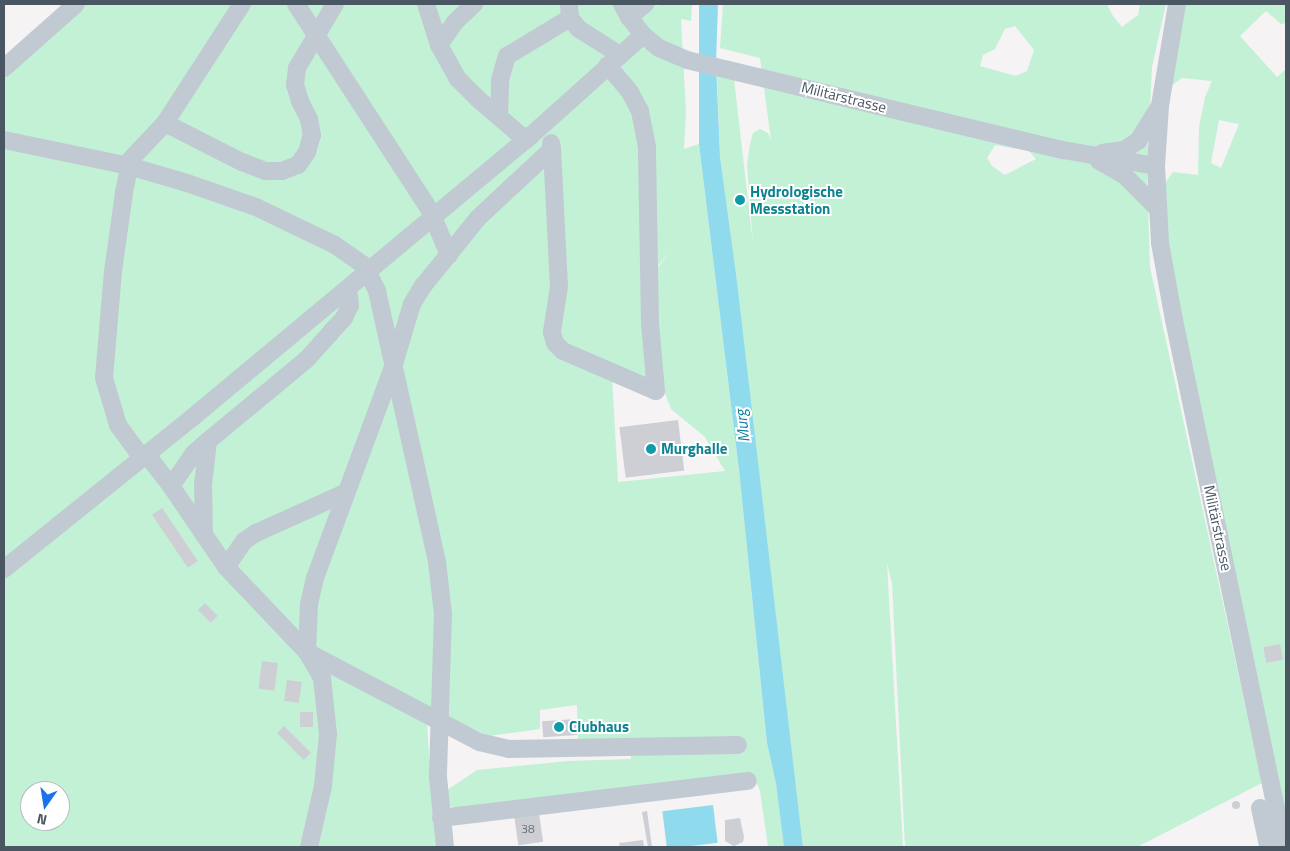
<!DOCTYPE html>
<html>
<head>
<meta charset="utf-8">
<style>
	body { margin:0 }
	#map { position:relative; width:1290px; height:851px; overflow:hidden; background:#f5f3f3; font-family:"Titillium Web",sans-serif }
	div>[style] { position:absolute }
	[style*='--x'] { left:calc(var(--x)*1px); top:calc(var(--y)*1px); width:calc(var(--w)*1px); rotate:calc(var(--a)*1deg) }
	.green>* { inset:0; background:#c3f1d5 }
	.water>* { inset:0; background:#90daee; transform-origin:0 0 }
	.building>* { inset:0; background:#cdcfd5; transform-origin:0 0 }
	.round { border-radius:50% }
	.minor>* { height:18px; margin:-9px; padding:0 9px; transform-origin:9px; border-radius:9px; background:#c1cad2 }
	.dots>* { width:14px; height:14px; translate:-50% -50%; box-sizing:border-box; border:2px solid #fff; border-radius:50% }
	span { translate:-50% -50%; white-space:nowrap; text-align:center; line-height:1.15; -webkit-text-stroke:4px #fff; paint-order:stroke }
	.number-label { font-size:12px; color:#6b747e }
	.number-label span { -webkit-text-stroke-width:0 }
	.street-label { font-size:15px; color:#4a5661 }
	.culture-label { font-size:15px; color:#0d838f; font-weight:700 }
	.left { translate:0 -50%; text-align:left }
	.water-label { font-size:16px; color:#0c7c9b; font-style:italic }
	.frame { position:absolute; inset:0; border:5px solid #4a5661; pointer-events:none }
	.north { position:absolute; left:20px; top:781px; width:50px; height:50px; box-sizing:border-box; background:#fff; border:1px solid #b7bbc0; border-radius:50%; rotate:193deg; font-size:14px; font-weight:700; line-height:20px; text-align:center; color:#4a5661 }
	.north::after { content:''; display:block; margin:auto; width:18px; height:22px; background:#1a73e8; clip-path:polygon(50% 0,100% 100%,50% 72%,0 100%) }
</style>
</head>
<body>
<div id="map">
	<div class="green">
		<i style="clip-path:polygon(evenodd,85px 4px,654px 4px,658px 6px,659px 4px,692px 4px,691px 21px,681px 19px,686px 112px,684px 149px,699px 144px,739px 470px,767px 743px,776px 784px,784px 847px,768px 847px,760px 791px,753px 774px,456px 810px,449px 805px,447px 790px,477px 770px,568px 761px,631px 759px,631px 747px,578px 740px,577px 705px,540px 710px,540px 729px,489px 736px,462px 724px,427px 721px,431px 791px,438px 847px,4px 847px,4px 76px,85px 4px,671px 250px,654px 273px,663px 388px,671px 409px,705px 437px,725px 471px,618px 482px,612px 376px,651px 384px,644px 283px,671px 250px,85px 4px,30px 791px,60px 791px,60px 821px,30px 821px,30px 791px)"></i>
		<i style="clip-path:polygon(evenodd,723px 4px,1107px 4px,1113px 16px,1122px 27px,1138px 15px,1140px 4px,1166px 4px,1152px 67px,1147px 173px,1150px 267px,1262px 783px,1137px 847px,905px 847px,892px 583px,887px 564px,903px 847px,803px 847px,720px 157px,717px 76px,734px 79px,753px 244px,747px 165px,750px 144px,753px 133px,760px 129px,768px 133px,771px 140px,760px 58px,720px 48px,723px 4px,1015px 26px,1034px 50px,1027px 71px,1016px 76px,980px 66px,983px 55px,995px 49px,1005px 29px,1015px 26px,723px 4px,995px 145px,1029px 151px,1036px 159px,1005px 175px,992px 166px,987px 158px,995px 145px)"></i>
		<i style="clip-path:polygon(evenodd,1186px 4px,1286px 4px,1286px 23px,1281px 24px,1266px 11px,1240px 36px,1277px 77px,1286px 69px,1286px 830px,1170px 265px,1162px 187px,1173px 172px,1198px 175px,1199px 127px,1205px 97px,1212px 81px,1182px 78px,1171px 86px,1186px 4px,1219px 120px,1239px 124px,1221px 168px,1211px 163px,1219px 120px)"></i>
	</div>
	<div class="water">
		<i style="clip-path:polygon(699px 4px,718px 4px,716px 63px,720px 157px,737px 282px,803px 847px,784px 847px,776px 784px,767px 743px,739px 470px,699px 144px)"></i>
		<i style="left:713px;top:805px;width:38px;height:51px;rotate:83deg"></i>
	</div>
	<div class="building">
		<i style="clip-path:polygon(738px 195px,742px 195px,743px 205px,738px 205px)"></i>
		<i style="left:678px;top:420px;width:51px;height:59px;rotate:83deg"></i>
		<i style="left:162px;top:508px;width:64px;height:12px;rotate:56deg"></i>
		<i style="left:205px;top:603px;width:18px;height:10px;rotate:45deg"></i>
		<i style="left:1280px;top:644px;width:16px;height:17px;rotate:79deg"></i>
		<i style="left:262px;top:661px;width:16px;height:28px;rotate:7deg"></i>
		<i style="left:287px;top:680px;width:15px;height:21px;rotate:8deg"></i>
		<i style="left:300px;top:712px;width:13px;height:15px"></i>
		<i style="left:576px;top:719px;width:16px;height:34px;rotate:86deg"></i>
		<i style="left:284px;top:726px;width:38px;height:10px;rotate:45deg"></i>
		<i class="round" style="left:1232px;top:801px;width:8px;height:8px"></i>
		<i style="clip-path:polygon(647px 811px,652px 847px,648px 847px,642px 812px)"></i>
		<i style="left:539px;top:813px;width:29px;height:25px;rotate:82deg"></i>
		<i style="clip-path:polygon(740px 818px,744px 837px,743px 842px,734px 846px,725px 841px,725px 820px)"></i>
		<i style="clip-path:polygon(643px 840px,644px 847px,620px 847px,619px 843px)"></i>
	</div>
	<div class="minor">
		<i style="--x:242;--y:4;--w:142;--a:122.9"></i>
		<i style="--x:165;--y:123;--w:50;--a:133.4"></i>
		<i style="--x:131;--y:159;--w:35;--a:102"></i>
		<i style="--x:124;--y:193;--w:79;--a:98"></i>
		<i style="--x:113;--y:271;--w:107;--a:94.8"></i>
		<i style="--x:104;--y:378;--w:49;--a:73.4"></i>
		<i style="--x:118;--y:425;--w:32;--a:54"></i>
		<i style="--x:137;--y:451;--w:15;--a:32"></i>
		<i style="--x:150;--y:459;--w:34;--a:52"></i>
		<i style="--x:171;--y:486;--w:98;--a:55.8"></i>
		<i style="--x:226;--y:567;--w:117;--a:46.4"></i>
		<i style="--x:307;--y:652;--w:30;--a:60"></i>
		<i style="--x:322;--y:678;--w:56;--a:83.9"></i>
		<i style="--x:328;--y:734;--w:52;--a:95.5"></i>
		<i style="--x:323;--y:786;--w:63;--a:102.9"></i>
		<i style="--x:296;--y:4;--w:246;--a:57"></i>
		<i style="--x:430;--y:210;--w:49;--a:67.1"></i>
		<i style="--x:426;--y:4;--w:43;--a:72.4"></i>
		<i style="--x:439;--y:45;--w:38;--a:61"></i>
		<i style="--x:457;--y:78;--w:30;--a:45"></i>
		<i style="--x:478;--y:99;--w:63;--a:40.5"></i>
		<i style="--x:569;--y:4;--w:14;--a:86"></i>
		<i style="--x:570;--y:18;--w:14;--a:51"></i>
		<i style="--x:579;--y:29;--w:49;--a:32.4"></i>
		<i style="--x:622;--y:4;--w:15;--a:62"></i>
		<i style="--x:629;--y:17;--w:23;--a:52"></i>
		<i style="--x:643;--y:35;--w:21;--a:39"></i>
		<i style="--x:659;--y:48;--w:30;--a:23"></i>
		<i style="--x:687;--y:60;--w:387;--a:13.5"></i>
		<i style="--x:1063;--y:150;--w:94;--a:9.8"></i>
		<i style="--x:1177;--y:4;--w:103;--a:99.5"></i>
		<i style="--x:1160;--y:106;--w:60;--a:93.8"></i>
		<i style="--x:1156;--y:166;--w:77;--a:87"></i>
		<i style="--x:1160;--y:243;--w:78;--a:79.7"></i>
		<i style="--x:1174;--y:320;--w:538;--a:78.21"></i>
		<i style="--x:629;--y:17;--w:21;--a:-39"></i>
		<i style="--x:439;--y:45;--w:28;--a:-55"></i>
		<i style="--x:455;--y:22;--w:26;--a:-43"></i>
		<i style="--x:4;--y:68;--w:96;--a:-41.6"></i>
		<i style="--x:499;--y:116;--w:36;--a:-88"></i>
		<i style="--x:500;--y:80;--w:25;--a:-74"></i>
		<i style="--x:507;--y:56;--w:74;--a:-31.1"></i>
		<i style="--x:165;--y:123;--w:86;--a:26.9"></i>
		<i style="--x:242;--y:162;--w:26;--a:21"></i>
		<i style="--x:266;--y:171;--w:16;--a:0"></i>
		<i style="--x:282;--y:171;--w:17;--a:-21"></i>
		<i style="--x:298;--y:165;--w:16;--a:-55"></i>
		<i style="--x:307;--y:152;--w:18;--a:-74"></i>
		<i style="--x:312;--y:135;--w:16;--a:-101"></i>
		<i style="--x:309;--y:119;--w:20;--a:-117"></i>
		<i style="--x:300;--y:101;--w:17;--a:-107"></i>
		<i style="--x:295;--y:85;--w:17;--a:-83"></i>
		<i style="--x:297;--y:68;--w:74;--a:-59.3"></i>
		<i style="--x:4;--y:140;--w:128;--a:11.7"></i>
		<i style="--x:129;--y:166;--w:60;--a:16.3"></i>
		<i style="--x:187;--y:183;--w:73;--a:19.2"></i>
		<i style="--x:256;--y:207;--w:88;--a:25.7"></i>
		<i style="--x:335;--y:245;--w:35;--a:35"></i>
		<i style="--x:364;--y:265;--w:29;--a:63"></i>
		<i style="--x:377;--y:291;--w:278;--a:77.5"></i>
		<i style="--x:437;--y:562;--w:52;--a:83.4"></i>
		<i style="--x:443;--y:614;--w:163;--a:91.8"></i>
		<i style="--x:438;--y:777;--w:70;--a:84.3"></i>
		<i style="--x:552;--y:149;--w:137;--a:87.1"></i>
		<i style="--x:559;--y:286;--w:47;--a:98.7"></i>
		<i style="--x:552;--y:332;--w:11;--a:75"></i>
		<i style="--x:555;--y:343;--w:11;--a:45"></i>
		<i style="--x:563;--y:351;--w:101;--a:23.3"></i>
		<i style="--x:656;--y:391;--w:67;--a:-95.1"></i>
		<i style="--x:650;--y:324;--w:177;--a:-91"></i>
		<i style="--x:647;--y:147;--w:37;--a:-101"></i>
		<i style="--x:640;--y:111;--w:21;--a:-118"></i>
		<i style="--x:630;--y:92;--w:35;--a:-130"></i>
		<i style="--x:1102;--y:153;--w:22;--a:-8"></i>
		<i style="--x:1124;--y:150;--w:17;--a:-33"></i>
		<i style="--x:1138;--y:141;--w:38;--a:-58"></i>
		<i style="--x:1099;--y:161;--w:29;--a:29"></i>
		<i style="--x:1124;--y:175;--w:47;--a:45"></i>
		<i style="--x:171;--y:486;--w:39;--a:-55"></i>
		<i style="--x:193;--y:454;--w:20;--a:-41"></i>
		<i style="--x:204;--y:535;--w:50;--a:-91.1"></i>
		<i style="--x:203;--y:485;--w:44;--a:-83.5"></i>
		<i style="--x:208;--y:441;--w:129;--a:-39.6"></i>
		<i style="--x:307;--y:359;--w:36;--a:-48"></i>
		<i style="--x:331;--y:332;--w:19;--a:-47"></i>
		<i style="--x:344;--y:318;--w:14;--a:-65"></i>
		<i style="--x:350;--y:305;--w:8;--a:-97"></i>
		<i style="--x:349;--y:297;--w:7;--a:-124"></i>
		<i style="--x:226;--y:567;--w:32;--a:-55"></i>
		<i style="--x:244;--y:541;--w:14;--a:-34"></i>
		<i style="--x:256;--y:533;--w:98;--a:-24.2"></i>
		<i style="--x:4;--y:569;--w:243;--a:-38.8"></i>
		<i style="--x:193;--y:417;--w:433;--a:-39.8"></i>
		<i style="--x:526;--y:140;--w:157;--a:-41.9"></i>
		<i style="--x:307;--y:652;--w:48;--a:-87.6"></i>
		<i style="--x:309;--y:604;--w:27;--a:-77"></i>
		<i style="--x:315;--y:578;--w:228;--a:-69.7"></i>
		<i style="--x:394;--y:364;--w:63;--a:-73.3"></i>
		<i style="--x:412;--y:304;--w:21;--a:-59"></i>
		<i style="--x:423;--y:286;--w:87;--a:-51"></i>
		<i style="--x:478;--y:218;--w:101;--a:-43"></i>
		<i style="--x:552;--y:149;--w:6;--a:-99"></i>
		<i style="--x:307;--y:652;--w:194;--a:27.6"></i>
		<i style="--x:479;--y:742;--w:31;--a:13"></i>
		<i style="--x:509;--y:749;--w:229;--a:-1"></i>
		<i style="--x:1260;--y:808;--w:40;--a:78"></i>
		<i style="--x:441;--y:818;--w:309;--a:-6.9"></i>
	</div>
	<div class="dots">
		<i style="left:740px;top:200px;background:#0f9aa8"></i>
		<i style="left:651px;top:449px;background:#0f9aa8"></i>
		<i style="left:559px;top:727px;background:#0f9aa8"></i>
	</div>
	<div class="number-label">
		<span style="left:528px;top:829px">38</span>
	</div>
	<div class="street-label">
		<span style="left:844px;top:97px;rotate:14deg">Militärstrasse</span>
		<span style="left:1218px;top:528px;rotate:78deg">Militärstrasse</span>
	</div>
	<div class="culture-label">
		<span class="left" style="left:750px;top:200px">Hydrologische<br>Messstation</span>
		<span class="left" style="left:661px;top:449px">Murghalle</span>
		<span class="left" style="left:569px;top:727px">Clubhaus</span>
	</div>
	<div class="water-label">
		<span style="left:742px;top:426px;rotate:-97deg">Murg</span>
	</div>
	<div class="frame"></div>
	<div class="north">N</div>
</div>
</body>
</html>
